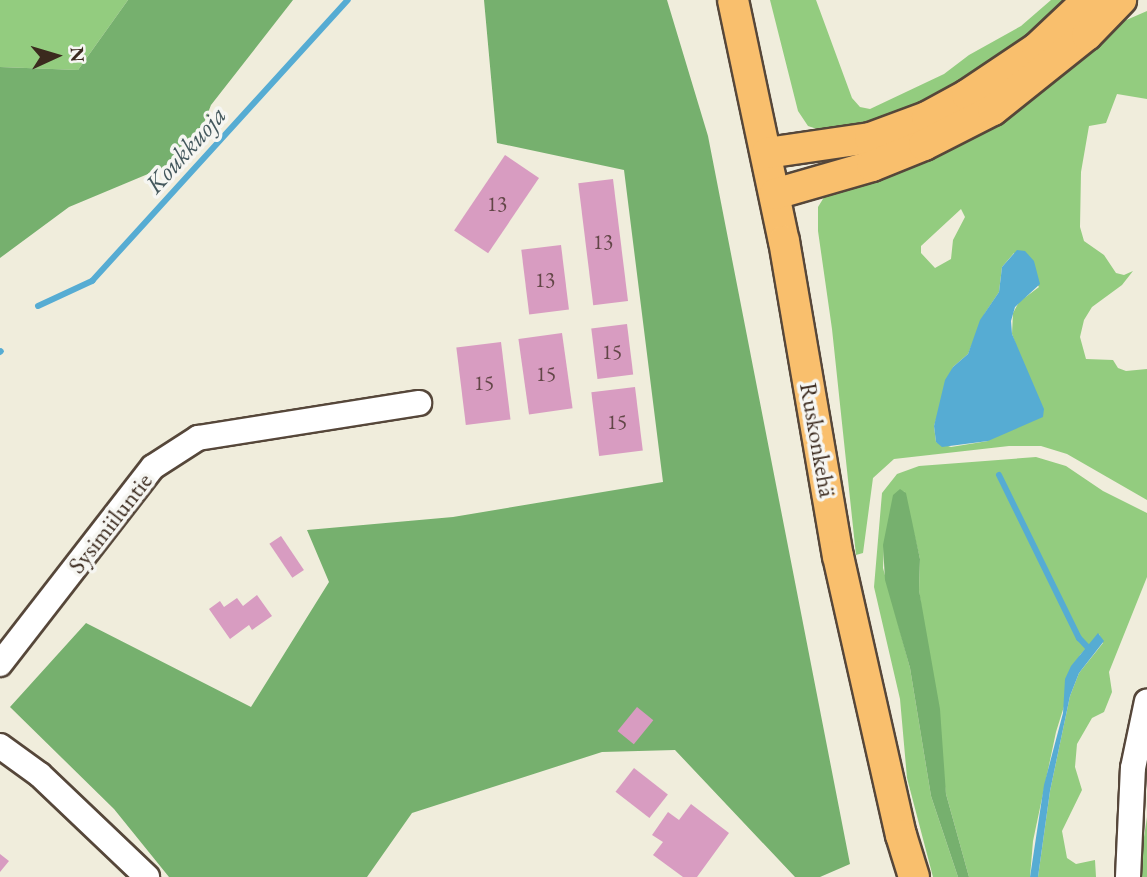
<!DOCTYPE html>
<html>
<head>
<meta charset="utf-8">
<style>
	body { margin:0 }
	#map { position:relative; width:1147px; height:877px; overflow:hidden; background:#f0eddc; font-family:"EB Garamond",serif }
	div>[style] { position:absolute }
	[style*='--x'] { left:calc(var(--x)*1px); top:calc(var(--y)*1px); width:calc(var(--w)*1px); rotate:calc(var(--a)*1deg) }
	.green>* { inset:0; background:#93cc7f }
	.forest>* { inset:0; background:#76b06e }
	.water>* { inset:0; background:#56acd3 }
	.stream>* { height:6px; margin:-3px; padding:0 3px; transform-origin:3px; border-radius:3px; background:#56acd3 }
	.building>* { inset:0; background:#d89cc1; transform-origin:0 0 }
	.roads { filter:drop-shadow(2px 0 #56473a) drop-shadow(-2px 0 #56473a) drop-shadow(0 2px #56473a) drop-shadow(0 -2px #56473a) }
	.minor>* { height:24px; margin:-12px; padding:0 12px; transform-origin:12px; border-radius:12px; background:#fff }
	.major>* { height:30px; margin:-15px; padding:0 15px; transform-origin:15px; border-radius:15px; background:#f9bf6d }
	span { translate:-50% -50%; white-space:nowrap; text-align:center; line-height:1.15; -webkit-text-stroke:7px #f6f6f2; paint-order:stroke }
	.number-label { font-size:21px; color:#624647 }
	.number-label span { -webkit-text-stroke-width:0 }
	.street-label { font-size:24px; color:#3b2a1e }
	.water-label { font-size:26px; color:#44585d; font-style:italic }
	.north { position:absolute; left:21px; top:21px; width:70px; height:70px; -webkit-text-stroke:5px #f6f6f2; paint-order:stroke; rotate:86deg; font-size:19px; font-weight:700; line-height:28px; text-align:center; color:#3b2a1e }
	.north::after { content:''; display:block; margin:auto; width:24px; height:32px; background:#3b2a1e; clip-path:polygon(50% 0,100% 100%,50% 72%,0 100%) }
</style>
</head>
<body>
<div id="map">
	<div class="green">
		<i style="clip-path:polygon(0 0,128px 0,78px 70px,0 67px)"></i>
		<i style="clip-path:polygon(770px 0,816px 0,852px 98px,860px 107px,870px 109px,944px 74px,969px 55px,1021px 26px,1051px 0,1076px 0,997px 60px,919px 103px,873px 122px,823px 131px,808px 126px,798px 111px)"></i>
		<i style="clip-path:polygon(evenodd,1147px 11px,1147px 99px,1117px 94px,1106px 123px,1089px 126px,1081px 172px,1080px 227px,1084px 241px,1104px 255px,1116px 273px,1124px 275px,1133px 271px,1122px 285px,1092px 307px,1084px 320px,1080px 337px,1086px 359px,1113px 360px,1118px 368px,1126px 371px,1147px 369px,1147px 500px,1067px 454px,1041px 446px,1009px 446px,894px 459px,873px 478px,863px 553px,856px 555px,832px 329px,818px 231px,818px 207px,826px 194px,1108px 28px,1147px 11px,961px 209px,965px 217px,953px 240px,951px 259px,935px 268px,921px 253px,921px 246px,961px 209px,1147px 11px,1014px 253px,1039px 287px,1019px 302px,1013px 313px,1012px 334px,1018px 351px,988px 441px,951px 447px,936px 442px,934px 426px,953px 367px,968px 354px,985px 313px,999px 292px,1002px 267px,1014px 253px)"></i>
		<i style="clip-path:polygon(1036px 457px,1066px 466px,1103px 491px,1147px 513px,1147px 577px,1109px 672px,1112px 692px,1104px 712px,1092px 718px,1077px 744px,1075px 767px,1082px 790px,1062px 831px,1067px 858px,1076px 864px,1095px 860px,1096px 877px,1038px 877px,1050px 791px,1070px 696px,1079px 673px,1103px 643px,1099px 634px,1080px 655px,1056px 732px,1033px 841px,1030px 877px,969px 877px,946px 794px,919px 590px,920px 559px,904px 491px,884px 545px,883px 568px,910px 668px,931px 796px,958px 877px,933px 877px,907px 778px,900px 699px,874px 587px,882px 493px,897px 474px,919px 466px)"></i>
		<i style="clip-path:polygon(1147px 817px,1147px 877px,1139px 877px,1141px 857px)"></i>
	</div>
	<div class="forest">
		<i style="clip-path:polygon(128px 0,293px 0,211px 105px,191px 156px,69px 207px,0 258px,0 67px,78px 70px)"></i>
		<i style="clip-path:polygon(484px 0,667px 0,708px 136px,850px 864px,820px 877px,795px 877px,675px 750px,602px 752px,412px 813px,367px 877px,169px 877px,114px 809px,10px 707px,86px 623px,251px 707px,329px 582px,307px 530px,453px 517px,663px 482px,624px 170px,497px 143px)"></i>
		<i style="clip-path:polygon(900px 489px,906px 493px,920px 559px,919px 590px,940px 709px,946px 794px,969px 877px,958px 877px,931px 796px,910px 668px,885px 580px,883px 545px,893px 495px)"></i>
	</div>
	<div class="water">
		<i style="clip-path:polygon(1017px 250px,1025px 251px,1034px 261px,1040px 284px,1015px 307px,1011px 321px,1012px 334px,1044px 409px,1043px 417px,988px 441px,942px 447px,936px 442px,934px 426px,945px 380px,953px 367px,968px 354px,980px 320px,999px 292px,1002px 267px)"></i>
		<i style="clip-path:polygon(1098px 633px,1104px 641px,1079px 673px,1070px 696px,1050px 791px,1038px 877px,1030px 877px,1044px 785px,1063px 713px,1065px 679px,1071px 666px)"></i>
	</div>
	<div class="stream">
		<i style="--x:38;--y:306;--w:60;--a:-24.8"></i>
		<i style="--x:92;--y:281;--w:380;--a:-47.7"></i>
		<i style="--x:0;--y:352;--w:1;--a:-45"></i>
		<i style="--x:999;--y:475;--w:182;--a:63.9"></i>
		<i style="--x:1079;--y:638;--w:18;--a:47"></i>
	</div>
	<div class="building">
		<i style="left:505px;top:155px;width:41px;height:91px;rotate:34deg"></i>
		<i style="left:613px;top:179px;width:123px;height:35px;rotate:83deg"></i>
		<i style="left:561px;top:245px;width:65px;height:40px;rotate:83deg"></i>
		<i style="left:627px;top:324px;width:51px;height:36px;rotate:83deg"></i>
		<i style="left:562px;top:333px;width:76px;height:44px;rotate:82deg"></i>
		<i style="left:501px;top:342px;width:78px;height:45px;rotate:83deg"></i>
		<i style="left:635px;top:387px;width:64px;height:44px;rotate:83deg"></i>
		<i style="left:281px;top:536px;width:41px;height:14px;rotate:56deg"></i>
		<i style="clip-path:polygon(257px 595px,272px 616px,252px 630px,249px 625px,230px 639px,209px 609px,220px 601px,224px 607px,237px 598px,243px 606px)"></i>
		<i style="left:637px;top:707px;width:21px;height:31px;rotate:39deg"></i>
		<i style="left:634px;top:768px;width:43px;height:30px;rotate:38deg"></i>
		<i style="clip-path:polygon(691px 804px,729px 833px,697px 877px,683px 877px,653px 855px,663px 842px,652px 835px,668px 812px,679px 820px)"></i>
		<i style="clip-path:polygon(0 854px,9px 861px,0 872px)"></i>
	</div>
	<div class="roads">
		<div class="minor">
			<i style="--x:0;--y:664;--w:249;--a:-52.2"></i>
			<i style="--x:153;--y:467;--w:54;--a:-32.8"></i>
			<i style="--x:198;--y:438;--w:224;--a:-9"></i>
			<i style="--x:0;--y:746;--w:49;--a:35.9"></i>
			<i style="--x:40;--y:775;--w:148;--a:43.6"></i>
			<i style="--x:1128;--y:877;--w:109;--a:-87.4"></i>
			<i style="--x:1133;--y:768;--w:68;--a:-78.2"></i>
		</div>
		<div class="major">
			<i style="--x:733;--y:0;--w:246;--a:78.1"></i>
			<i style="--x:784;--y:241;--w:320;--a:80.3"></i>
			<i style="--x:838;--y:556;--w:286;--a:77.3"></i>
			<i style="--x:901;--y:835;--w:44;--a:72.8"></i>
			<i style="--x:767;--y:153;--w:104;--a:-8.3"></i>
			<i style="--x:870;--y:138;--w:61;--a:-20.2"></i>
			<i style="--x:927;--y:117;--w:46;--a:-28.8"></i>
			<i style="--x:967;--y:95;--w:84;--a:-33.9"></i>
			<i style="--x:1037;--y:48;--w:70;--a:-43.3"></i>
			<i style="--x:775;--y:194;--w:101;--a:-16.1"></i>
			<i style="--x:872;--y:166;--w:56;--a:-22"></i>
			<i style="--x:924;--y:145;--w:77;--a:-26.9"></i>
			<i style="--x:993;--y:110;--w:120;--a:-38.6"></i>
			<i style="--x:1087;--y:35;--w:49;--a:-45.8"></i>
		</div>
	</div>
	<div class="number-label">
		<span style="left:497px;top:204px">13</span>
		<span style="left:603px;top:242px">13</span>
		<span style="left:545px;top:280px">13</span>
		<span style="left:612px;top:352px">15</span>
		<span style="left:546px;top:374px">15</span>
		<span style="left:484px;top:383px">15</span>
		<span style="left:617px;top:422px">15</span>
	</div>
	<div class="street-label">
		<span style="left:818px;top:440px;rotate:80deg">Ruskonkehä</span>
		<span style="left:110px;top:523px;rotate:-52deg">Sysimiiluntie</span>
	</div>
	<div class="water-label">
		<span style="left:186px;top:150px;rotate:-48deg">Koukkuoja</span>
	</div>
	<div class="north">N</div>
</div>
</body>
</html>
